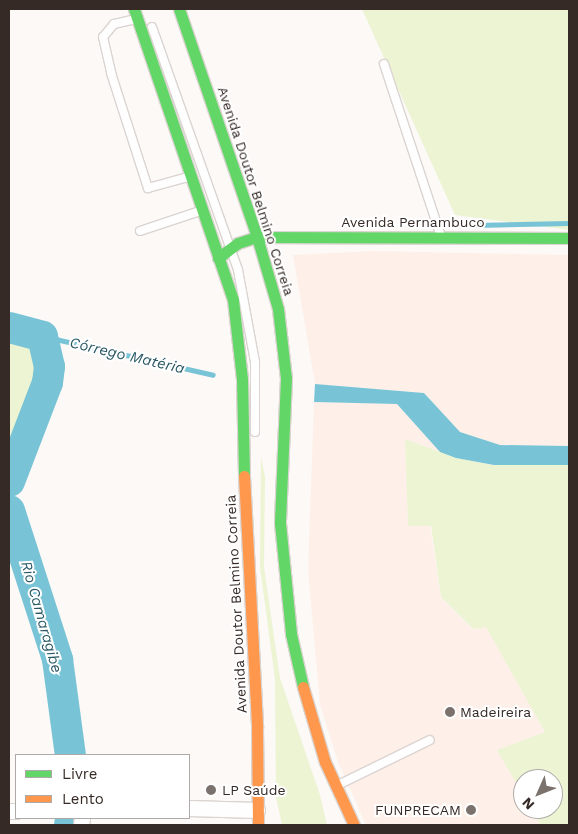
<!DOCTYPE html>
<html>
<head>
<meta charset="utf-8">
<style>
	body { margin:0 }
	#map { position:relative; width:578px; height:834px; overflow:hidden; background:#fcf9f7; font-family:"Work Sans",sans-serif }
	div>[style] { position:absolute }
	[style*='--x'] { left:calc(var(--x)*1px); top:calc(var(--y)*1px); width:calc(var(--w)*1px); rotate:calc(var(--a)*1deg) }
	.built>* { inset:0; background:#fef0e9 }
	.green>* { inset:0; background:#ecf4d3 }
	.water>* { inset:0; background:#78c4d6 }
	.stream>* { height:5px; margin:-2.5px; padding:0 2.5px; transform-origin:2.5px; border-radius:2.5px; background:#78c4d6 }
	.river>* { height:31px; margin:-15.5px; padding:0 15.5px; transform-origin:15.5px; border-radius:15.5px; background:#78c4d6 }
	.roads { filter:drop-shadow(1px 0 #dbd4d0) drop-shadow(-1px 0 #dbd4d0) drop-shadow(0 1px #dbd4d0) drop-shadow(0 -1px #dbd4d0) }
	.lane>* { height:8px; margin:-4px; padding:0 4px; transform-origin:4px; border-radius:4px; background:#fffefe }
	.street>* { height:15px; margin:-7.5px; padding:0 7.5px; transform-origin:7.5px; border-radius:7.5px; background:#fffefe }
	.fast>* { height:11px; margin:-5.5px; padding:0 5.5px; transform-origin:5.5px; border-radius:5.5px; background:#63d668 }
	.slow>* { height:11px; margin:-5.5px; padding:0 5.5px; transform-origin:5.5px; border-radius:5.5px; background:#ff974d }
	.dots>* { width:14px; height:14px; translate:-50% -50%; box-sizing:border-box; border:2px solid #fff; border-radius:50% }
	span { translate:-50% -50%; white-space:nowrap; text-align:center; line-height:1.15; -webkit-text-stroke:4px #fff; paint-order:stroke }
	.street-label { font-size:14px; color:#352a25 }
	.poi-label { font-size:14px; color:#352a25 }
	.left { translate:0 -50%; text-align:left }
	.right { translate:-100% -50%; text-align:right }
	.water-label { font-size:15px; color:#2a5864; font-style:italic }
	.frame { position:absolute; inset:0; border:10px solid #352a25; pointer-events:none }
	.legend { position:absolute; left:15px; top:754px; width:175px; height:65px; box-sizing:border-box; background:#fff; border:1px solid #aeaaa8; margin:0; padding:6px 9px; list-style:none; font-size:15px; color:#352a25 }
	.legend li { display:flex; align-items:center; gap:10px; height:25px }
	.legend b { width:25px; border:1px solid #aeaaa8 }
	.north { position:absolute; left:513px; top:769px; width:50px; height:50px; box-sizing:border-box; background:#fff; border:1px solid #aeaaa8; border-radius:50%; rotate:226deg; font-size:14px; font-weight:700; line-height:20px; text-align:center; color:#352a25 }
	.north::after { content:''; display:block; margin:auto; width:18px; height:22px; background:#7b726e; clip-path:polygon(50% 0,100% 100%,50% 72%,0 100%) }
</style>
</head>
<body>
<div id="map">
	<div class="built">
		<i style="clip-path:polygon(373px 251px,569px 255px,569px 446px,500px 445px,460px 432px,424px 393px,315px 384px,293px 255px)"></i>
		<i style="clip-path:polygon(314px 402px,397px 404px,440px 452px,405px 439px,408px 526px,430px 526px,441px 597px,473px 629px,486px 626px,545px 732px,498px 750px,523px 795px,523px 809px,531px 809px,541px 825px,366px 825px,338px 762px,320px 705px,308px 570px)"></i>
	</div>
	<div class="green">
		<i style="clip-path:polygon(362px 9px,569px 9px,569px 230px,455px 215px)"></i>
		<i style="clip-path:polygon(9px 327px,42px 336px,49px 366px,47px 382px,19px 448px,9px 439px)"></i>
		<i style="clip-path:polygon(405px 439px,456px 458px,493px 465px,569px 465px,569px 825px,541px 825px,531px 809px,553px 809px,553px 779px,523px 779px,523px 795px,497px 750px,545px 732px,486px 627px,473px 629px,441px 597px,431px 526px,408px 526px)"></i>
		<i style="clip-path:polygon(261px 456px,265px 477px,264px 567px,280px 678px,320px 795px,327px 825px,282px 825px,276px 797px,275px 679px,260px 567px)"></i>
	</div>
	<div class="water">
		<i style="clip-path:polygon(315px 384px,424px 393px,460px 432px,500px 445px,569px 446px,569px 465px,494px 465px,456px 458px,440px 452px,397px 404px,314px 402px)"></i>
	</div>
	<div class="stream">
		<i style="--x:476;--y:225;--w:93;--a:-1.2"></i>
		<i style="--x:42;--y:336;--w:175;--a:12.8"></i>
	</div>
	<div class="river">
		<i style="--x:9;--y:327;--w:34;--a:15"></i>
		<i style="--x:42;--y:336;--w:31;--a:77"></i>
		<i style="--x:49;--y:366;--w:16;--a:97"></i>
		<i style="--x:47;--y:382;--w:106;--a:111"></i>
		<i style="--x:9;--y:510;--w:157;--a:72.1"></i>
		<i style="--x:57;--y:659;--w:97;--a:82.3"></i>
		<i style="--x:69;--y:825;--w:7;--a:-82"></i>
	</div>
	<div class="roads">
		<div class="lane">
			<i style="--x:136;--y:19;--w:23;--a:167"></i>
			<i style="--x:114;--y:24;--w:17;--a:130"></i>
			<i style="--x:103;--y:37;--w:37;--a:77"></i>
			<i style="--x:111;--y:73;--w:121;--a:72.2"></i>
			<i style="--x:148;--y:188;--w:41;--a:-15.4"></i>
			<i style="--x:152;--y:27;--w:258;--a:70.5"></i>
			<i style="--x:238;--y:270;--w:94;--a:79.5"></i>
			<i style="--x:255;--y:362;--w:70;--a:90"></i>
			<i style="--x:384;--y:64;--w:181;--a:71.7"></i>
			<i style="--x:140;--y:231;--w:63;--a:-18.4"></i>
			<i style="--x:338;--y:785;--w:102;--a:-26.1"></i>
		</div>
		<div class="street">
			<i style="--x:189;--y:808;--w:68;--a:1.7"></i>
			<i style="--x:9;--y:811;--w:7;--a:0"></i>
			<i style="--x:81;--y:825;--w:7;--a:-82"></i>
		</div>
		<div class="fast">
			<i style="--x:134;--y:9;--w:307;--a:71.2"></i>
			<i style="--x:233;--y:300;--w:80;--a:83.5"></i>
			<i style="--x:242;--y:379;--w:97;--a:88.8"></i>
			<i style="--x:179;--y:9;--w:241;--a:71.1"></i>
			<i style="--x:257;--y:237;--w:75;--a:73.7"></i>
			<i style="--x:278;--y:309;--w:69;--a:83.4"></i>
			<i style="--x:286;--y:378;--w:145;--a:92.4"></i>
			<i style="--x:280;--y:523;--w:112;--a:84.3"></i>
			<i style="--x:291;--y:634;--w:54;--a:77.2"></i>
			<i style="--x:218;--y:258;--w:25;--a:-37"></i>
			<i style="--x:238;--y:243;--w:20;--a:-18"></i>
			<i style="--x:257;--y:237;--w:312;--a:0.2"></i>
		</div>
		<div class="slow">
			<i style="--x:244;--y:476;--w:252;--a:87"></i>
			<i style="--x:257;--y:728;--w:97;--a:89.4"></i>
			<i style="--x:303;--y:687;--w:78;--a:73.7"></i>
			<i style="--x:325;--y:762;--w:69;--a:65.3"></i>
		</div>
	</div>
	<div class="dots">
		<i style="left:450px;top:712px;background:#7b726e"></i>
		<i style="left:211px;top:790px;background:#7b726e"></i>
		<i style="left:471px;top:810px;background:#7b726e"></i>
	</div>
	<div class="street-label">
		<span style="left:256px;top:191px;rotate:72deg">Avenida Doutor Belmino Correia</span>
		<span style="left:413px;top:222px">Avenida Pernambuco</span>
		<span style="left:236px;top:604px;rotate:-93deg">Avenida Doutor Belmino Correia</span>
	</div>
	<div class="poi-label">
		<span class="left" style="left:460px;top:712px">Madeireira</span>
		<span class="left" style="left:222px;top:790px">LP Saúde</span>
		<span class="right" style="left:461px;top:810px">FUNPRECAM</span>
	</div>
	<div class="water-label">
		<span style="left:127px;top:356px;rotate:13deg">Córrego Matéria</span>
		<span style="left:41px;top:617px;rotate:74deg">Rio Camaragibe</span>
	</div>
	<div class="frame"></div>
	<ul class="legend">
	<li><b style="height:6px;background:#63d668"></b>Livre</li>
	<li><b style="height:6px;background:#ff974d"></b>Lento</li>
	</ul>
	<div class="north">N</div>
</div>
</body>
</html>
